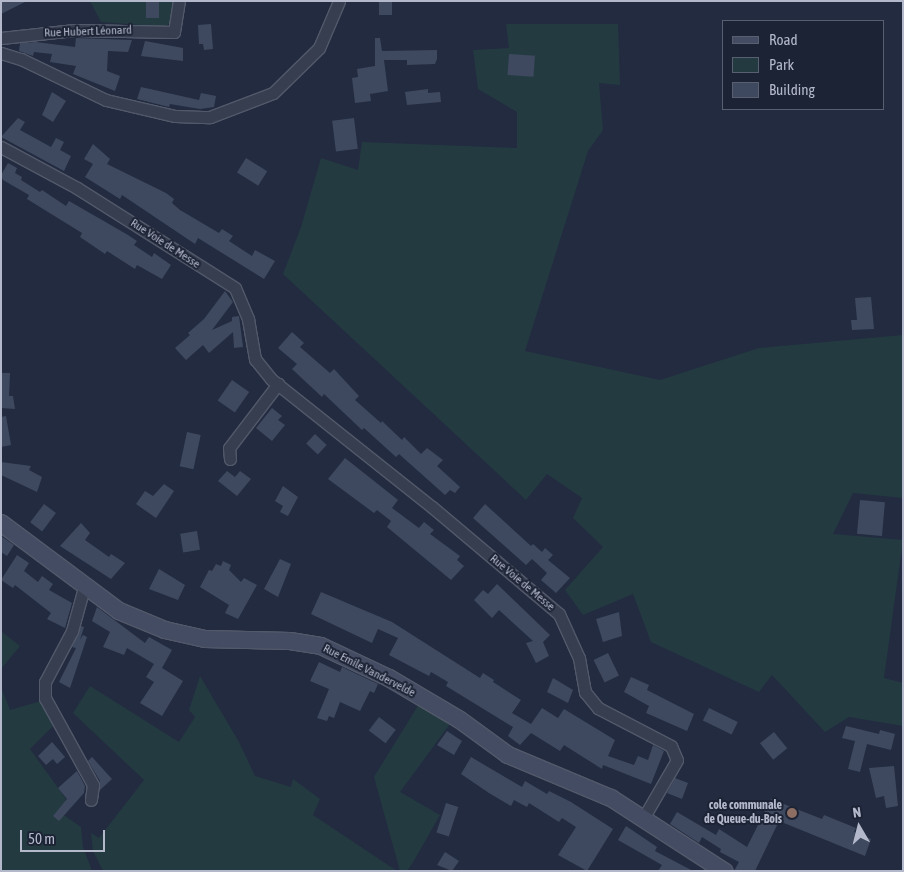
<!DOCTYPE html>
<html>
<head>
<meta charset="utf-8">
<style>
	body { margin:0 }
	#map { position:relative; width:904px; height:872px; overflow:hidden; background:#222b40; font-family:"Asap Condensed",sans-serif }
	div>[style] { position:absolute }
	[style*='--x'] { left:calc(var(--x)*1px); top:calc(var(--y)*1px); width:calc(var(--w)*1px); rotate:calc(var(--a)*1deg) }
	.green>* { inset:0; background:#243a41 }
	.building>* { inset:0; background:#3e495f; transform-origin:0 0 }
	.roads { filter:drop-shadow(1px 0 #52596a) drop-shadow(-1px 0 #52596a) drop-shadow(0 1px #52596a) drop-shadow(0 -1px #52596a) }
	.street>* { height:11px; margin:-5.5px; padding:0 5.5px; transform-origin:5.5px; border-radius:5.5px; background:#373e4f }
	.secondary>* { height:16px; margin:-8px; padding:0 8px; transform-origin:8px; border-radius:8px; background:#444c63 }
	.dots>* { width:14px; height:14px; translate:-50% -50%; box-sizing:border-box; border:2px solid #1c2334; border-radius:50% }
	span { translate:-50% -50%; white-space:nowrap; text-align:center; line-height:1.15; -webkit-text-stroke:4px #1c2334; paint-order:stroke }
	.street-label { font-size:12px; color:#b3b9ca }
	.poi-label { font-size:12px; color:#b3b9ca; font-weight:700 }
	.right { translate:-100% -50%; text-align:right }
	.frame { position:absolute; inset:0; border:2px solid #b3b9ca; pointer-events:none }
	.legend { position:absolute; left:722px; top:20px; width:162px; height:90px; box-sizing:border-box; background:#1c2334; border:1px solid #585f70; margin:0; padding:6px 9px; list-style:none; font-size:15px; color:#b3b9ca }
	.legend li { display:flex; align-items:center; gap:10px; height:25px }
	.legend b { width:25px; border:1px solid #585f70 }
	.north { position:absolute; left:834px; top:802px; width:50px; height:50px; -webkit-text-stroke:4px #1c2334; paint-order:stroke; rotate:352deg; font-size:14px; font-weight:700; line-height:20px; text-align:center; color:#b3b9ca }
	.north::after { content:''; display:block; margin:auto; width:18px; height:22px; background:#b3b9ca; clip-path:polygon(50% 0,100% 100%,50% 72%,0 100%) }
	.scale { position:absolute; left:20px; top:830px; width:85px; height:22px; box-sizing:border-box; border:2px solid #b3b9ca; border-top:0; padding-left:6px; font-size:15px; line-height:18px; white-space:nowrap; color:#b3b9ca; -webkit-text-stroke:4px #1c2334; paint-order:stroke }
</style>
</head>
<body>
<div id="map">
	<div class="green">
		<i style="clip-path:polygon(90px 1px,177px 1px,176px 16px,166px 27px,101px 22px)"></i>
		<i style="clip-path:polygon(506px 24px,618px 24px,620px 85px,599px 83px,603px 130px,588px 151px,525px 351px,660px 380px,759px 348px,903px 335px,903px 498px,853px 493px,833px 534px,903px 540px,884px 678px,903px 683px,903px 726px,849px 717px,825px 732px,772px 675px,759px 692px,651px 642px,633px 594px,583px 615px,565px 590px,603px 547px,573px 518px,582px 498px,547px 474px,526px 500px,283px 274px,301px 227px,321px 158px,358px 170px,362px 142px,517px 148px,517px 112px,478px 89px,473px 50px,509px 48px)"></i>
		<i style="clip-path:polygon(1px 631px,20px 646px,1px 669px)"></i>
		<i style="clip-path:polygon(200px 676px,239px 742px,255px 776px,291px 787px,293px 779px,320px 799px,313px 815px,397px 871px,103px 871px,93px 851px,91px 833px,99px 838px,144px 780px,73px 713px,90px 686px,179px 742px,195px 717px,189px 710px)"></i>
		<i style="clip-path:polygon(1px 687px,10px 710px,41px 701px,56px 723px,30px 749px,66px 799px,61px 813px,81px 827px,83px 847px,92px 871px,1px 871px)"></i>
		<i style="clip-path:polygon(419px 704px,450px 724px,400px 792px,440px 815px,412px 864px,407px 871px,400px 871px,374px 777px)"></i>
	</div>
	<div class="building">
		<i style="clip-path:polygon(1px 1px,27px 1px,1px 14px)"></i>
		<i style="left:146px;top:1px;width:13px;height:17px"></i>
		<i style="left:379px;top:1px;width:13px;height:14px"></i>
		<i style="clip-path:polygon(211px 24px,213px 49px,204px 50px,203px 44px,199px 44px,198px 25px)"></i>
		<i style="clip-path:polygon(76px 38px,132px 40px,128px 52px,108px 51px,107px 71px,120px 76px,115px 91px,73px 74px,76px 66px,50px 62px,52px 54px,34px 52px,33px 56px,19px 51px,20px 43px,36px 42px,75px 47px)"></i>
		<i style="clip-path:polygon(375px 38px,380px 38px,382px 51px,437px 50px,437px 59px,435px 64px,407px 65px,407px 60px,384px 60px,388px 91px,370px 94px,371px 101px,355px 103px,352px 78px,358px 77px,357px 69px,375px 66px)"></i>
		<i style="clip-path:polygon(145px 41px,183px 48px,183px 61px,141px 56px)"></i>
		<i style="left:509px;top:54px;width:26px;height:21px;rotate:4deg"></i>
		<i style="clip-path:polygon(141px 87px,199px 100px,201px 93px,216px 96px,214px 107px,200px 109px,170px 104px,169px 107px,137px 99px)"></i>
		<i style="clip-path:polygon(428px 89px,428px 93px,440px 92px,441px 102px,407px 105px,405px 92px)"></i>
		<i style="clip-path:polygon(52px 92px,66px 101px,53px 122px,42px 115px)"></i>
		<i style="clip-path:polygon(18px 118px,25px 122px,20px 130px,51px 147px,56px 138px,64px 142px,60px 150px,71px 156px,64px 171px,1px 137px)"></i>
		<i style="left:354px;top:118px;width:31px;height:22px;rotate:83deg"></i>
		<i style="clip-path:polygon(93px 144px,110px 159px,107px 164px,166px 193px,174px 199px,172px 203px,180px 210px,219px 233px,222px 229px,233px 236px,229px 241px,252px 256px,255px 250px,275px 261px,264px 279px,198px 238px,195px 244px,122px 195px,120px 199px,85px 177px,93px 164px,84px 159px)"></i>
		<i style="left:246px;top:158px;width:25px;height:17px;rotate:32deg"></i>
		<i style="clip-path:polygon(8px 163px,17px 168px,15px 173px,22px 177px,21px 180px,40px 192px,42px 190px,66px 206px,69px 201px,128px 235px,137px 241px,134px 245px,152px 257px,154px 253px,171px 265px,162px 279px,137px 265px,135px 269px,107px 251px,105px 254px,80px 237px,82px 233px,27px 199px,29px 195px,3px 180px,1px 175px)"></i>
		<i style="clip-path:polygon(225px 291px,233px 302px,212px 330px,232px 321px,232px 317px,239px 316px,243px 347px,234px 348px,233px 332px,209px 353px,203px 345px,186px 360px,175px 348px,190px 335px,188px 333px,204px 319px)"></i>
		<i style="clip-path:polygon(871px 297px,874px 329px,852px 330px,851px 320px,857px 320px,855px 298px)"></i>
		<i style="clip-path:polygon(292px 332px,304px 343px,300px 347px,330px 373px,334px 369px,359px 396px,355px 400px,381px 423px,382px 421px,402px 440px,404px 437px,421px 454px,427px 448px,443px 460px,437px 466px,460px 487px,455px 493px,450px 490px,445px 495px,399px 454px,396px 457px,364px 428px,362px 430px,324px 394px,322px 397px,292px 369px,297px 364px,278px 348px)"></i>
		<i style="clip-path:polygon(1px 373px,10px 373px,9px 396px,13px 396px,15px 409px,1px 408px)"></i>
		<i style="left:232px;top:380px;width:21px;height:25px;rotate:35deg"></i>
		<i style="clip-path:polygon(272px 408px,282px 416px,278px 420px,285px 425px,272px 441px,256px 428px)"></i>
		<i style="clip-path:polygon(6px 416px,11px 445px,1px 447px,1px 417px)"></i>
		<i style="left:187px;top:432px;width:14px;height:35px;rotate:12deg"></i>
		<i style="left:315px;top:434px;width:16px;height:13px;rotate:43deg"></i>
		<i style="clip-path:polygon(345px 458px,398px 500px,392px 508px,419px 528px,424px 522px,434px 530px,430px 534px,460px 556px,457px 560px,464px 566px,451px 580px,387px 527px,391px 521px,377px 510px,374px 513px,328px 479px)"></i>
		<i style="clip-path:polygon(1px 462px,31px 466px,29px 470px,42px 477px,37px 492px,1px 475px)"></i>
		<i style="clip-path:polygon(227px 471px,235px 477px,240px 471px,251px 479px,237px 496px,218px 481px)"></i>
		<i style="clip-path:polygon(164px 484px,174px 491px,156px 518px,136px 504px,145px 491px,153px 496px)"></i>
		<i style="clip-path:polygon(283px 486px,298px 497px,288px 516px,280px 512px,283px 506px,275px 501px)"></i>
		<i style="left:860px;top:500px;width:25px;height:34px;rotate:5deg"></i>
		<i style="left:44px;top:504px;width:15px;height:23px;rotate:37deg"></i>
		<i style="clip-path:polygon(485px 504px,531px 546px,533px 544px,542px 552px,545px 548px,553px 555px,548px 560px,570px 578px,556px 593px,541px 580px,547px 573px,532px 559px,526px 565px,473px 518px)"></i>
		<i style="clip-path:polygon(81px 523px,90px 533px,85px 540px,109px 557px,111px 554px,125px 563px,111px 579px,60px 546px)"></i>
		<i style="left:197px;top:531px;width:19px;height:17px;rotate:81deg"></i>
		<i style="clip-path:polygon(1px 536px,14px 545px,7px 556px,1px 552px)"></i>
		<i style="clip-path:polygon(17px 555px,29px 563px,24px 571px,38px 582px,42px 576px,53px 584px,49px 590px,72px 603px,65px 628px,47px 619px,51px 613px,15px 585px,13px 588px,1px 580px)"></i>
		<i style="clip-path:polygon(280px 559px,291px 564px,278px 597px,264px 589px)"></i>
		<i style="clip-path:polygon(223px 561px,231px 565px,229px 570px,241px 582px,244px 578px,257px 585px,238px 619px,225px 613px,229px 605px,200px 587px,209px 570px,212px 571px,216px 564px,221px 566px)"></i>
		<i style="clip-path:polygon(159px 569px,185px 585px,178px 600px,149px 589px)"></i>
		<i style="clip-path:polygon(497px 584px,550px 635px,543px 642px,549px 656px,536px 663px,526px 643px,533px 641px,499px 610px,492px 618px,474px 600px,483px 590px,488px 594px)"></i>
		<i style="clip-path:polygon(321px 592px,392px 622px,480px 678px,483px 673px,494px 680px,493px 682px,521px 700px,512px 713px,531px 724px,542px 708px,558px 718px,564px 709px,615px 740px,608px 756px,634px 765px,638px 756px,648px 760px,653px 745px,664px 751px,651px 784px,603px 765px,602px 769px,564px 745px,560px 751px,531px 733px,520px 745px,508px 736px,513px 727px,446px 686px,448px 682px,431px 672px,429px 676px,389px 655px,398px 638px,378px 629px,372px 643px,311px 614px)"></i>
		<i style="clip-path:polygon(97px 607px,145px 643px,149px 637px,172px 650px,162px 668px,183px 681px,162px 716px,140px 703px,154px 682px,146px 677px,154px 664px,127px 648px,124px 655px,103px 647px,110px 632px,92px 621px)"></i>
		<i style="clip-path:polygon(619px 612px,622px 636px,603px 642px,596px 619px)"></i>
		<i style="clip-path:polygon(81px 626px,84px 627px,80px 640px,83px 635px,87px 637px,70px 688px,59px 682px,76px 648px,72px 647px)"></i>
		<i style="left:608px;top:653px;width:25px;height:16px;rotate:64deg"></i>
		<i style="clip-path:polygon(319px 662px,340px 672px,342px 667px,378px 684px,374px 693px,370px 691px,360px 711px,340px 702px,334px 718px,329px 716px,327px 721px,317px 718px,329px 689px,310px 681px)"></i>
		<i style="clip-path:polygon(631px 677px,649px 685px,647px 690px,694px 714px,687px 731px,646px 713px,649px 706px,624px 692px)"></i>
		<i style="clip-path:polygon(553px 678px,573px 690px,568px 703px,547px 692px)"></i>
		<i style="left:709px;top:708px;width:32px;height:14px;rotate:26deg"></i>
		<i style="left:379px;top:717px;width:21px;height:17px;rotate:37deg"></i>
		<i style="clip-path:polygon(846px 726px,879px 734px,880px 730px,895px 734px,891px 750px,867px 744px,860px 772px,848px 769px,855px 741px,842px 738px)"></i>
		<i style="clip-path:polygon(447px 731px,462px 741px,454px 755px,437px 745px)"></i>
		<i style="left:774px;top:732px;width:21px;height:18px;rotate:51deg"></i>
		<i style="clip-path:polygon(52px 742px,65px 757px,57px 764px,53px 759px,46px 765px,38px 756px)"></i>
		<i style="clip-path:polygon(92px 757px,112px 779px,100px 790px,100px 781px,88px 761px)"></i>
		<i style="clip-path:polygon(471px 757px,522px 787px,525px 781px,547px 794px,549px 791px,571px 802px,613px 829px,587px 871px,558px 855px,576px 827px,562px 818px,559px 822px,529px 803px,527px 807px,514px 800px,511px 806px,489px 793px,461px 774px)"></i>
		<i style="clip-path:polygon(894px 766px,898px 806px,886px 808px,884px 796px,876px 798px,869px 768px)"></i>
		<i style="clip-path:polygon(77px 771px,85px 786px,84px 793px,59px 821px,53px 816px,67px 799px,58px 788px)"></i>
		<i style="clip-path:polygon(675px 778px,688px 783px,682px 799px,667px 793px)"></i>
		<i style="clip-path:polygon(771px 799px,822px 819px,824px 815px,856px 828px,854px 832px,871px 839px,865px 856px,779px 821px,755px 871px,734px 871px,739px 862px,720px 852px,721px 849px,702px 837px,699px 843px,670px 824px,677px 812px,716px 835px,719px 829px,747px 847px)"></i>
		<i style="left:446px;top:803px;width:13px;height:31px;rotate:18deg"></i>
		<i style="clip-path:polygon(626px 826px,657px 847px,655px 851px,693px 871px,658px 871px,662px 865px,618px 840px)"></i>
		<i style="clip-path:polygon(445px 852px,459px 861px,452px 871px,437px 865px)"></i>
	</div>
	<div class="roads">
		<div class="street">
			<i style="--x:1;--y:38;--w:74;--a:-6.2"></i>
			<i style="--x:75;--y:30;--w:99;--a:1.2"></i>
			<i style="--x:174;--y:32;--w:31;--a:-81"></i>
			<i style="--x:1;--y:53;--w:21;--a:17"></i>
			<i style="--x:21;--y:59;--w:94;--a:25.8"></i>
			<i style="--x:106;--y:100;--w:71;--a:13.1"></i>
			<i style="--x:175;--y:116;--w:35;--a:2"></i>
			<i style="--x:210;--y:117;--w:67;--a:-20.9"></i>
			<i style="--x:273;--y:93;--w:64;--a:-44.4"></i>
			<i style="--x:319;--y:48;--w:51;--a:-66.9"></i>
			<i style="--x:1;--y:147;--w:86;--a:28.3"></i>
			<i style="--x:77;--y:188;--w:187;--a:32.3"></i>
			<i style="--x:235;--y:288;--w:34;--a:67"></i>
			<i style="--x:248;--y:319;--w:41;--a:80.1"></i>
			<i style="--x:255;--y:359;--w:26;--a:51"></i>
			<i style="--x:271;--y:379;--w:206;--a:38.5"></i>
			<i style="--x:432;--y:507;--w:166;--a:40.1"></i>
			<i style="--x:559;--y:614;--w:48;--a:65.6"></i>
			<i style="--x:579;--y:658;--w:35;--a:80"></i>
			<i style="--x:585;--y:692;--w:21;--a:51"></i>
			<i style="--x:598;--y:708;--w:82;--a:27.5"></i>
			<i style="--x:671;--y:746;--w:15;--a:67"></i>
			<i style="--x:677;--y:760;--w:66;--a:120.1"></i>
			<i style="--x:230;--y:459;--w:11;--a:-95"></i>
			<i style="--x:229;--y:448;--w:81;--a:-52.6"></i>
			<i style="--x:85;--y:584;--w:49;--a:105.5"></i>
			<i style="--x:72;--y:631;--w:58;--a:117.9"></i>
			<i style="--x:45;--y:682;--w:16;--a:90"></i>
			<i style="--x:45;--y:698;--w:99;--a:61.1"></i>
			<i style="--x:93;--y:785;--w:15;--a:98"></i>
		</div>
		<div class="secondary">
			<i style="--x:1;--y:523;--w:147;--a:36.7"></i>
			<i style="--x:119;--y:611;--w:50;--a:22.4"></i>
			<i style="--x:165;--y:630;--w:41;--a:12.7"></i>
			<i style="--x:205;--y:639;--w:85;--a:1.3"></i>
			<i style="--x:290;--y:641;--w:31;--a:9"></i>
			<i style="--x:321;--y:646;--w:75;--a:25.2"></i>
			<i style="--x:389;--y:678;--w:82;--a:30.6"></i>
			<i style="--x:460;--y:720;--w:59;--a:36.1"></i>
			<i style="--x:508;--y:755;--w:112;--a:22.7"></i>
			<i style="--x:611;--y:798;--w:135;--a:32.9"></i>
		</div>
	</div>
	<div class="dots">
		<i style="left:792px;top:813px;background:#8d6e63"></i>
	</div>
	<div class="street-label">
		<span style="left:88px;top:32px;rotate:-2deg">Rue Hubert Léonard</span>
		<span style="left:165px;top:244px;rotate:33deg">Rue Voie de Messe</span>
		<span style="left:522px;top:583px;rotate:40deg">Rue Voie de Messe</span>
		<span style="left:369px;top:671px;rotate:27deg">Rue Emile Vandervelde</span>
	</div>
	<div class="poi-label">
		<span class="right" style="left:782px;top:813px">cole communale<br>de Queue-du-Bois</span>
	</div>
	<div class="frame"></div>
	<ul class="legend">
	<li><b style="height:6px;background:#444c63"></b>Road</li>
	<li><b style="height:14px;background:#243a41"></b>Park</li>
	<li><b style="height:14px;background:#3e495f"></b>Building</li>
	</ul>
	<div class="north">N</div>
	<div class="scale">50 m</div>
</div>
</body>
</html>
